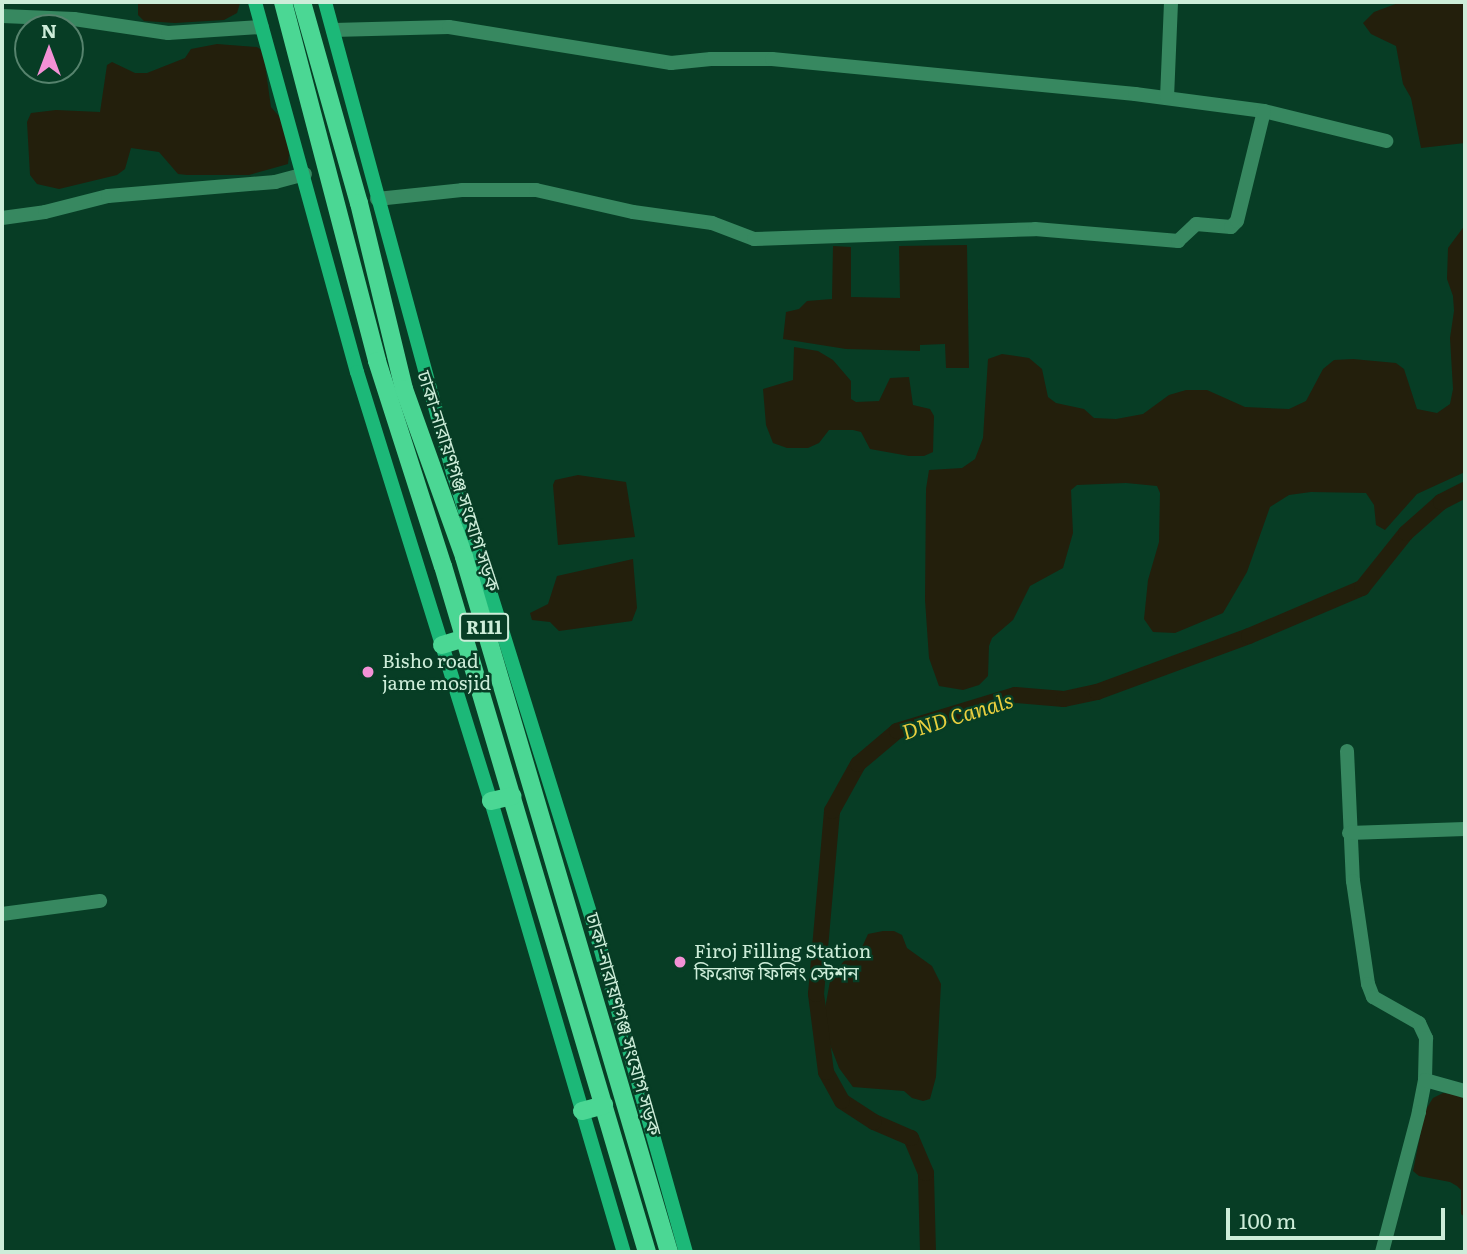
<!DOCTYPE html>
<html>
<head>
<meta charset="utf-8">
<style>
	body { margin:0 }
	#map { position:relative; width:1467px; height:1254px; overflow:hidden; background:#073d25; font-family:Literata,"Noto Sans Bengali",serif }
	div>[style] { position:absolute }
	[style*='--x'] { left:calc(var(--x)*1px); top:calc(var(--y)*1px); width:calc(var(--w)*1px); rotate:calc(var(--a)*1deg) }
	.water>* { inset:0; background:#231f0c }
	.canal>* { height:16px; margin:-8px; padding:0 8px; transform-origin:8px; border-radius:8px; background:#231f0c }
	.street>* { height:14px; margin:-7px; padding:0 7px; transform-origin:7px; border-radius:7px; background:#378860 }
	.secondary>* { height:14px; margin:-7px; padding:0 7px; transform-origin:7px; border-radius:7px; background:#1cb878 }
	.primary>* { height:18px; margin:-9px; padding:0 9px; transform-origin:9px; border-radius:9px; background:#4bd794 }
	.dots>* { width:19px; height:19px; translate:-50% -50%; box-sizing:border-box; border:4px solid #073d25; border-radius:50% }
	span { translate:-50% -50%; white-space:nowrap; text-align:center; line-height:1.15; -webkit-text-stroke:5px #073d25; paint-order:stroke }
	.shield-label span { padding:2px 5px; background:#073d25; border:2px solid; border-radius:5px; -webkit-text-stroke-width:0 }
	.shield-label { font-size:18px; color:#cdedd9; font-weight:700 }
	.street-label { font-size:19px; color:#cdedd9 }
	.poi-label { font-size:19px; color:#cdedd9 }
	.left { translate:0 -50%; text-align:left }
	.water-label { font-size:21px; color:#e9cf3f; font-style:italic }
	.frame { position:absolute; inset:0; border:4px solid #cdedd9; pointer-events:none }
	.north { position:absolute; left:14px; top:14px; width:70px; height:70px; box-sizing:border-box; background:#073d25; border:2px solid #56836d; border-radius:50%; rotate:0deg; font-size:19px; font-weight:700; line-height:28px; text-align:center; color:#cdedd9 }
	.north::after { content:''; display:block; margin:auto; width:24px; height:32px; background:#f391d6; clip-path:polygon(50% 0,100% 100%,50% 72%,0 100%) }
	.scale { position:absolute; left:1226px; top:1208px; width:219px; height:32px; box-sizing:border-box; border:4px solid #cdedd9; border-top:0; padding-left:9px; font-size:21px; line-height:24px; white-space:nowrap; color:#cdedd9; -webkit-text-stroke:5px #073d25; paint-order:stroke }
</style>
</head>
<body>
<div id="map">
	<div class="water">
		<i style="clip-path:polygon(138px 2px,240px 2px,240px 3px,237px 13px,224px 20px,175px 23px,144px 21px,138px 15px)"></i>
		<i style="clip-path:polygon(1401px 2px,1465px 2px,1465px 143px,1421px 148px,1411px 98px,1403px 84px,1396px 46px,1371px 34px,1363px 23px,1374px 12px)"></i>
		<i style="clip-path:polygon(217px 44px,257px 47px,263px 51px,271px 107px,284px 122px,290px 146px,288px 164px,249px 175px,187px 175px,178px 174px,159px 152px,131px 148px,125px 169px,117px 175px,59px 189px,37px 184px,30px 175px,27px 122px,31px 113px,56px 110px,100px 112px,107px 65px,112px 62px,135px 73px,147px 73px,185px 58px,191px 49px)"></i>
		<i style="clip-path:polygon(1465px 225px,1465px 472px,1417px 494px,1385px 530px,1376px 525px,1374px 505px,1366px 493px,1311px 492px,1289px 495px,1270px 507px,1247px 572px,1223px 613px,1175px 633px,1153px 632px,1144px 619px,1148px 580px,1159px 542px,1160px 493px,1157px 486px,1126px 483px,1077px 485px,1071px 490px,1073px 533px,1063px 568px,1030px 586px,1013px 620px,992px 638px,989px 646px,988px 676px,979px 685px,963px 690px,939px 686px,929px 658px,925px 600px,926px 489px,929px 470px,962px 468px,975px 459px,983px 438px,988px 359px,1002px 354px,1029px 358px,1042px 369px,1048px 397px,1056px 403px,1084px 409px,1094px 418px,1116px 419px,1143px 414px,1169px 395px,1186px 390px,1207px 390px,1245px 407px,1289px 409px,1306px 401px,1323px 369px,1334px 360px,1353px 359px,1396px 363px,1404px 369px,1417px 409px,1437px 413px,1450px 404px,1453px 389px,1450px 338px,1454px 311px,1453px 296px,1447px 279px,1448px 248px)"></i>
		<i style="clip-path:polygon(967px 245px,969px 368px,946px 368px,945px 344px,920px 345px,920px 351px,846px 349px,783px 339px,786px 312px,799px 309px,807px 301px,832px 299px,833px 246px,851px 247px,851px 297px,900px 298px,899px 246px)"></i>
		<i style="clip-path:polygon(794px 347px,818px 351px,833px 360px,851px 381px,851px 399px,856px 402px,879px 401px,890px 378px,909px 377px,913px 405px,930px 409px,934px 416px,933px 452px,924px 456px,909px 456px,870px 449px,861px 432px,853px 430px,829px 430px,819px 443px,808px 448px,787px 448px,773px 443px,766px 425px,763px 389px,793px 380px)"></i>
		<i style="clip-path:polygon(578px 475px,626px 482px,635px 537px,558px 545px,553px 485px,555px 480px)"></i>
		<i style="clip-path:polygon(633px 559px,637px 608px,632px 621px,559px 631px,550px 622px,532px 620px,530px 613px,548px 604px,557px 576px)"></i>
		<i style="clip-path:polygon(883px 931px,894px 931px,902px 935px,907px 948px,932px 966px,941px 984px,936px 1077px,930px 1099px,923px 1101px,912px 1098px,904px 1091px,853px 1087px,839px 1068px,829px 1042px,824px 1014px,830px 981px,843px 962px,863px 945px,868px 934px)"></i>
		<i style="clip-path:polygon(1443px 1093px,1465px 1095px,1465px 1217px,1461px 1214px,1461px 1190px,1457px 1186px,1450px 1182px,1419px 1176px,1413px 1171px,1425px 1111px,1433px 1098px)"></i>
	</div>
	<div class="canal">
		<i style="--x:928;--y:1252;--w:79;--a:-91.5"></i>
		<i style="--x:926;--y:1173;--w:38;--a:-113"></i>
		<i style="--x:911;--y:1138;--w:40;--a:-156.6"></i>
		<i style="--x:874;--y:1122;--w:38;--a:-147"></i>
		<i style="--x:842;--y:1101;--w:33;--a:-119"></i>
		<i style="--x:826;--y:1072;--w:79;--a:-97.3"></i>
		<i style="--x:816;--y:994;--w:184;--a:-85"></i>
		<i style="--x:832;--y:811;--w:54;--a:-61"></i>
		<i style="--x:858;--y:764;--w:51;--a:-40.2"></i>
		<i style="--x:897;--y:731;--w:123;--a:-17"></i>
		<i style="--x:1015;--y:695;--w:49;--a:4.7"></i>
		<i style="--x:1064;--y:699;--w:34;--a:-12"></i>
		<i style="--x:1097;--y:692;--w:162;--a:-20.2"></i>
		<i style="--x:1249;--y:636;--w:123;--a:-23"></i>
		<i style="--x:1362;--y:588;--w:70;--a:-51.3"></i>
		<i style="--x:1406;--y:533;--w:47;--a:-41.5"></i>
		<i style="--x:1441;--y:502;--w:27;--a:-27"></i>
	</div>
	<div class="street">
		<i style="--x:2;--y:16;--w:72;--a:2.4"></i>
		<i style="--x:74;--y:19;--w:95;--a:8.5"></i>
		<i style="--x:168;--y:33;--w:94;--a:-3.7"></i>
		<i style="--x:333;--y:30;--w:116;--a:-1.5"></i>
		<i style="--x:449;--y:27;--w:225;--a:9.2"></i>
		<i style="--x:671;--y:63;--w:40;--a:-5.7"></i>
		<i style="--x:711;--y:59;--w:61;--a:0"></i>
		<i style="--x:772;--y:59;--w:365;--a:5.5"></i>
		<i style="--x:1135;--y:94;--w:130;--a:7.5"></i>
		<i style="--x:1264;--y:111;--w:126;--a:13.8"></i>
		<i style="--x:1167;--y:98;--w:96;--a:-87.6"></i>
		<i style="--x:377;--y:199;--w:85;--a:-6"></i>
		<i style="--x:462;--y:190;--w:74;--a:0"></i>
		<i style="--x:536;--y:190;--w:99;--a:12.8"></i>
		<i style="--x:633;--y:212;--w:80;--a:7.9"></i>
		<i style="--x:712;--y:223;--w:45;--a:20.9"></i>
		<i style="--x:754;--y:239;--w:281;--a:-2"></i>
		<i style="--x:1035;--y:229;--w:144;--a:4.8"></i>
		<i style="--x:1178;--y:241;--w:25;--a:-43"></i>
		<i style="--x:1196;--y:224;--w:35;--a:5"></i>
		<i style="--x:1231;--y:227;--w:8;--a:-45"></i>
		<i style="--x:1237;--y:221;--w:113;--a:-76.2"></i>
		<i style="--x:2;--y:218;--w:43;--a:-7.9"></i>
		<i style="--x:45;--y:212;--w:65;--a:-14.3"></i>
		<i style="--x:108;--y:196;--w:168;--a:-4.8"></i>
		<i style="--x:275;--y:182;--w:31;--a:-15"></i>
		<i style="--x:1347;--y:751;--w:130;--a:87.4"></i>
		<i style="--x:1353;--y:881;--w:104;--a:81.7"></i>
		<i style="--x:1368;--y:984;--w:14;--a:69"></i>
		<i style="--x:1373;--y:997;--w:53;--a:29.5"></i>
		<i style="--x:1419;--y:1023;--w:17;--a:65"></i>
		<i style="--x:1426;--y:1038;--w:42;--a:91.4"></i>
		<i style="--x:1425;--y:1080;--w:33;--a:101"></i>
		<i style="--x:1419;--y:1112;--w:145;--a:104.8"></i>
		<i style="--x:1349;--y:833;--w:116;--a:-2"></i>
		<i style="--x:2;--y:914;--w:99;--a:-7.6"></i>
		<i style="--x:1425;--y:1080;--w:41;--a:15.4"></i>
	</div>
	<div class="secondary">
		<i style="--x:255;--y:2;--w:384;--a:74.6"></i>
		<i style="--x:357;--y:372;--w:449;--a:72.7"></i>
		<i style="--x:491;--y:801;--w:470;--a:73.6"></i>
		<i style="--x:325;--y:2;--w:491;--a:74.8"></i>
		<i style="--x:454;--y:476;--w:474;--a:72.7"></i>
		<i style="--x:595;--y:929;--w:336;--a:74.3"></i>
	</div>
	<div class="primary">
		<i style="--x:283;--y:2;--w:371;--a:75.3"></i>
		<i style="--x:377;--y:361;--w:215;--a:72.2"></i>
		<i style="--x:443;--y:566;--w:716;--a:73.44"></i>
		<i style="--x:302;--y:2;--w:209;--a:74.2"></i>
		<i style="--x:359;--y:203;--w:191;--a:76.4"></i>
		<i style="--x:404;--y:389;--w:178;--a:70.3"></i>
		<i style="--x:464;--y:557;--w:725;--a:73.57"></i>
		<i style="--x:442;--y:645;--w:24;--a:-17"></i>
		<i style="--x:491;--y:801;--w:22;--a:-13"></i>
		<i style="--x:582;--y:1111;--w:23;--a:-15"></i>
	</div>
	<div class="dots">
		<i style="left:368px;top:672px;background:#f391d6"></i>
		<i style="left:680px;top:962px;background:#f391d6"></i>
	</div>
	<div class="shield-label">
		<span style="left:484px;top:627px">R111</span>
	</div>
	<div class="street-label">
		<span style="left:459px;top:481px;rotate:72deg">ঢাকা-নারায়ণগঞ্জ সংযোগ সড়ক</span>
		<span style="left:624px;top:1024px;rotate:74deg">ঢাকা-নারায়ণগঞ্জ সংযোগ সড়ক</span>
	</div>
	<div class="poi-label">
		<span class="left" style="left:382px;top:672px">Bisho road<br>jame mosjid</span>
		<span class="left" style="left:694px;top:962px">Firoj Filling Station<br>ফিরোজ ফিলিং স্টেশন</span>
	</div>
	<div class="water-label">
		<span style="left:957px;top:715px;rotate:-17deg">DND Canals</span>
	</div>
	<div class="frame"></div>
	<div class="north">N</div>
	<div class="scale">100 m</div>
</div>
</body>
</html>
